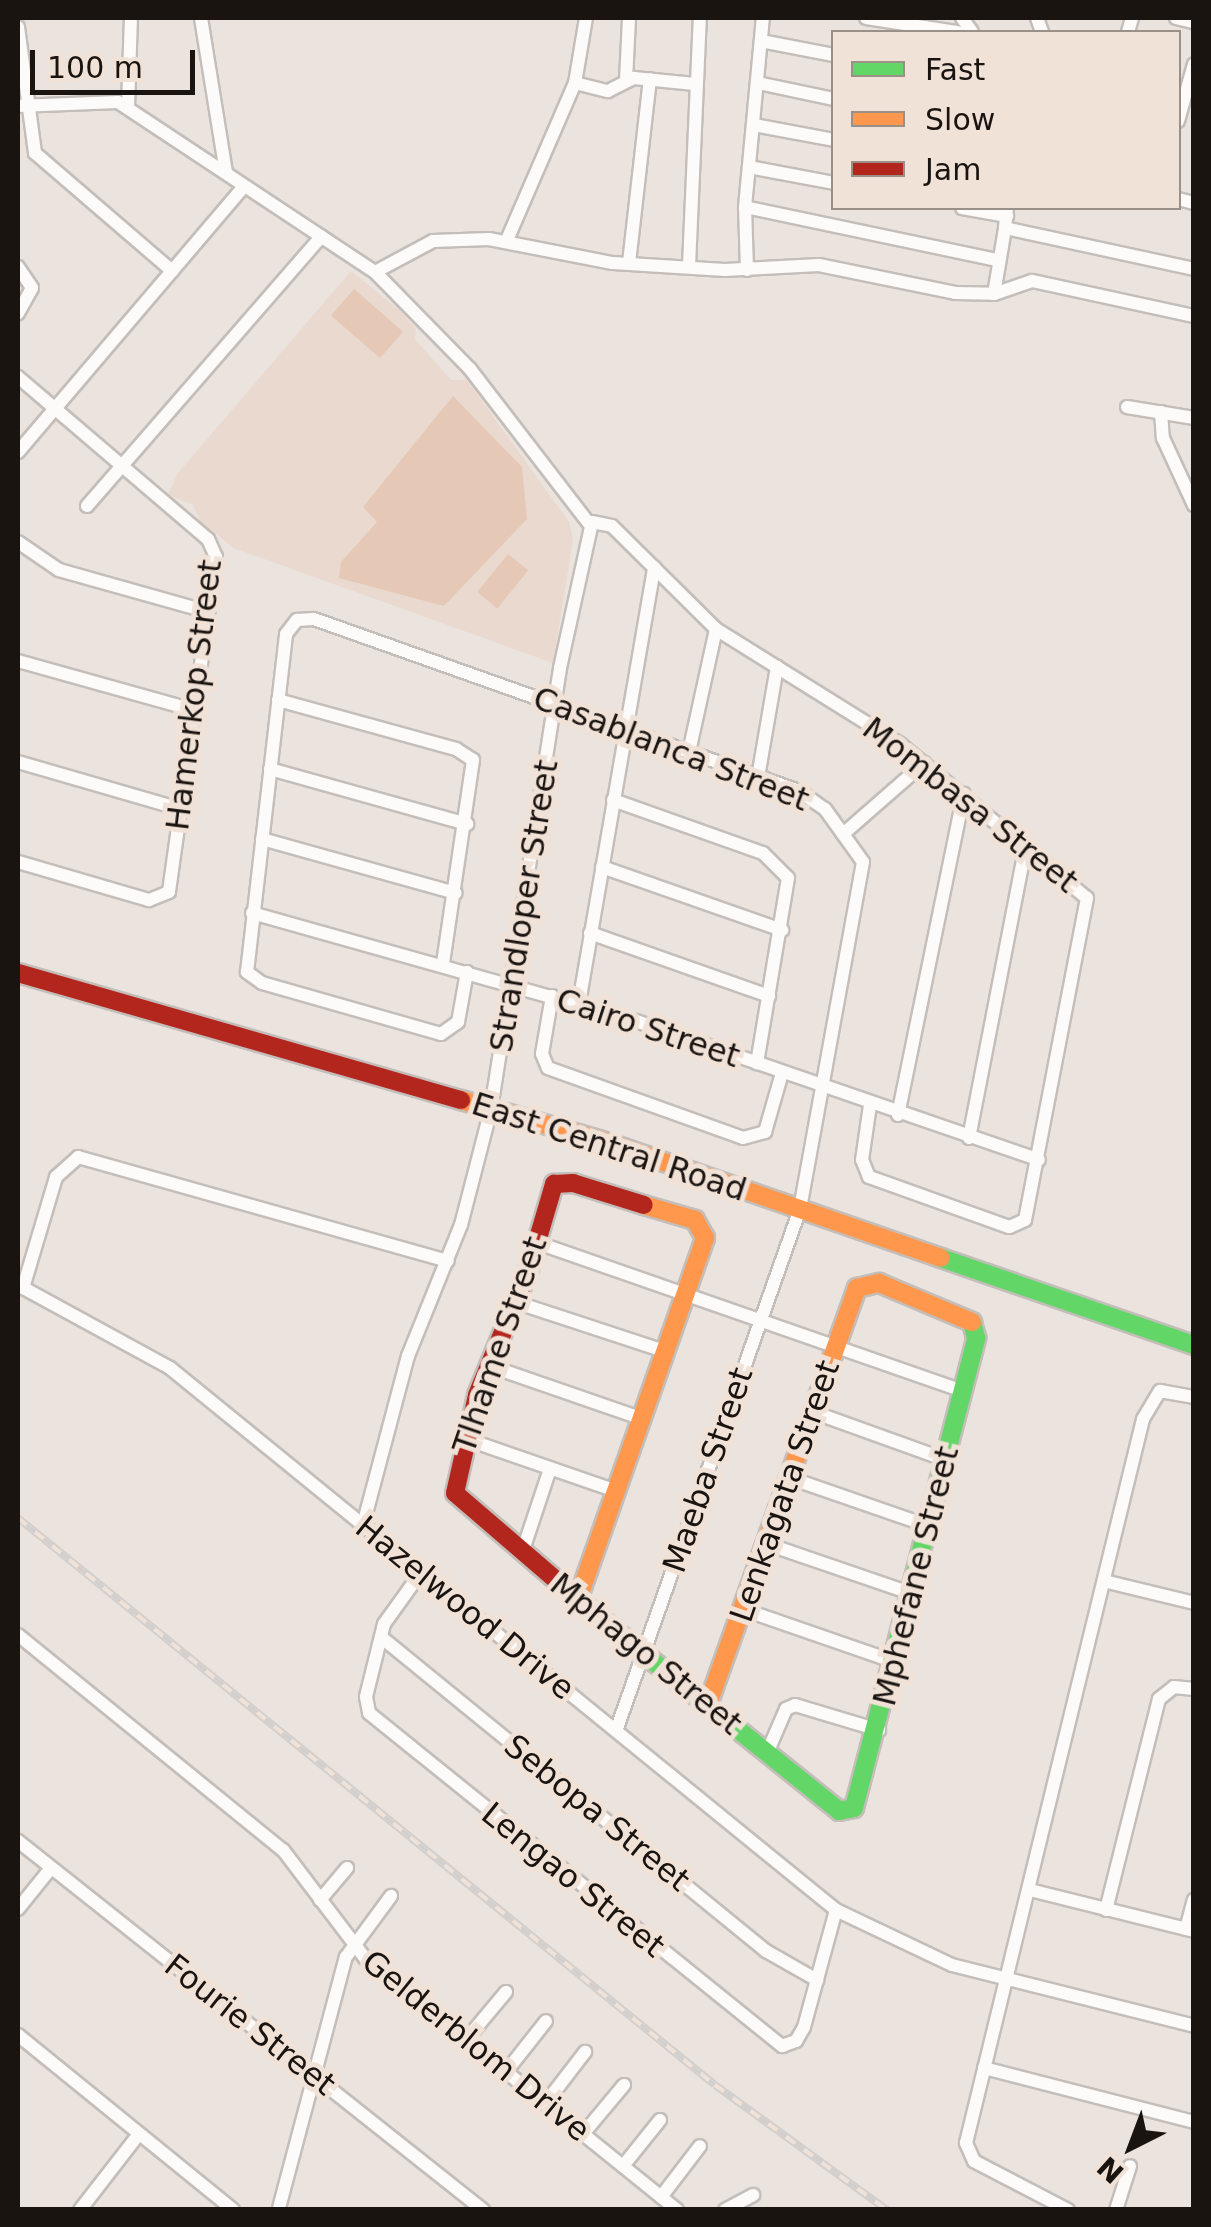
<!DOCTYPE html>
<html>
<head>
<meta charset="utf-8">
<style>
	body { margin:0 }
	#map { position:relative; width:1211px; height:2227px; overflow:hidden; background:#ebe3de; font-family:"DejaVu Sans",sans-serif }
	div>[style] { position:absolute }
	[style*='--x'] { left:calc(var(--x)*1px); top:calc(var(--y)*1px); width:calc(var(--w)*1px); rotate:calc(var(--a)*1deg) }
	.built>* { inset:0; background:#e9d9cf }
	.green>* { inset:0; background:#e5c8b5; transform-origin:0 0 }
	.roads { filter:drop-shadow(2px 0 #c4beba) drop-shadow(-2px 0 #c4beba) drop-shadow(0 2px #c4beba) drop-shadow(0 -2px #c4beba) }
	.street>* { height:12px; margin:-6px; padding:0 6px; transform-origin:6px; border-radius:6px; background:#fcfbfa }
	.fast>* { height:18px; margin:-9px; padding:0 9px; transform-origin:9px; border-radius:9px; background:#63d668 }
	.slow>* { height:18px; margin:-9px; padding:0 9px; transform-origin:9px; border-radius:9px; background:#ff974d }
	.jam>* { height:18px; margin:-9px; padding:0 9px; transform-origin:9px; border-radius:9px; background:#b3261e }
	.rail>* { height:8px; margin-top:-4px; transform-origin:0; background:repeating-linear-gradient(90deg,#f1e2d8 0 11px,#d2cfcd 0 22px); box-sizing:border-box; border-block:2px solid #d2cfcd }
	span { translate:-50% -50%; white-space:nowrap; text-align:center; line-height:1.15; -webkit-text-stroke:10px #f1e2d8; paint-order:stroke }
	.street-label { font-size:32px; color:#1a1411 }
	.frame { position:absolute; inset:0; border:20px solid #1a1411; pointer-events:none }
	.legend { position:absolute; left:831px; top:30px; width:350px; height:180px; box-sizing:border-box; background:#f1e2d8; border:2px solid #9b9088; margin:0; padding:12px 18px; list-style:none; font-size:30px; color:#1a1411 }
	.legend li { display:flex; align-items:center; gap:20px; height:50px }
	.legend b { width:50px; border:2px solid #9b9088 }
	.north { position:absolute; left:1081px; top:2097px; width:100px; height:100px; -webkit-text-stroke:8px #f1e2d8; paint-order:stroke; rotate:222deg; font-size:28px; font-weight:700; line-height:40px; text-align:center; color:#1a1411 }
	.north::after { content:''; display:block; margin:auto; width:35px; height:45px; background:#1a1411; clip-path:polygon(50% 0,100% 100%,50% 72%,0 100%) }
	.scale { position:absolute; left:30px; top:50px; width:165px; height:45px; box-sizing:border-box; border:5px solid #1a1411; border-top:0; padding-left:12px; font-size:30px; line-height:35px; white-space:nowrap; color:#1a1411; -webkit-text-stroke:8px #f1e2d8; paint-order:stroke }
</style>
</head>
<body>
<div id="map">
	<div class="built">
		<i style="clip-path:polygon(351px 271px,400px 311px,416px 329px,415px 339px,451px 380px,467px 380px,569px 522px,573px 540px,553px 663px,234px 548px,201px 522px,192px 504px,168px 495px,178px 473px)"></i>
	</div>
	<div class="green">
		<i style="left:354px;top:289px;width:65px;height:35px;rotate:41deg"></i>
		<i style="clip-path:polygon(453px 396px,522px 467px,527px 519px,444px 606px,339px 578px,341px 562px,377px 522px,363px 507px)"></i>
		<i style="left:508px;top:554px;width:26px;height:49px;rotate:39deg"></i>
	</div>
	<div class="roads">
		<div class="street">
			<i style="--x:201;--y:18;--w:156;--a:80.8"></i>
			<i style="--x:866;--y:18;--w:93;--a:8.7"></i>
			<i style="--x:962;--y:18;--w:17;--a:54"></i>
			<i style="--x:1037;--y:18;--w:15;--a:70"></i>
			<i style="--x:1176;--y:18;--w:18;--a:13"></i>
			<i style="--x:18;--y:27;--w:127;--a:82.3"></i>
			<i style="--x:35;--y:153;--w:181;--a:40.7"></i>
			<i style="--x:1128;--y:32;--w:15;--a:-74"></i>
			<i style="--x:761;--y:41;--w:74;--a:10.9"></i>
			<i style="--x:626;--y:80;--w:62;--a:-87.2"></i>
			<i style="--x:575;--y:83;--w:34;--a:14"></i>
			<i style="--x:608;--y:91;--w:29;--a:-27"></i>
			<i style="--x:634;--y:78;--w:61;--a:5.6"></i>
			<i style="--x:758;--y:83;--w:78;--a:11.9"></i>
			<i style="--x:18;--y:106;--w:100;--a:-2.3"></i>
			<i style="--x:118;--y:102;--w:308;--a:33.5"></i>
			<i style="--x:375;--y:272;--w:136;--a:45.6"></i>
			<i style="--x:470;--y:369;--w:197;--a:52.4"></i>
			<i style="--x:128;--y:107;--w:89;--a:-88.1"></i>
			<i style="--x:1178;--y:121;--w:59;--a:-74.3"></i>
			<i style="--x:754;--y:125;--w:81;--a:10.6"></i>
			<i style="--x:749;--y:167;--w:86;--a:10.7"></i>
			<i style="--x:1178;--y:199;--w:16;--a:14"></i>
			<i style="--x:745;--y:207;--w:258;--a:11.9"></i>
			<i style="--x:962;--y:208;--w:46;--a:10.1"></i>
			<i style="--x:1007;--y:208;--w:20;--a:96"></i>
			<i style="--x:1005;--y:228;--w:193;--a:12.2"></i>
			<i style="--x:507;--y:240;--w:171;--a:-66.6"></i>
			<i style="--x:575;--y:83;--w:66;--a:-80.4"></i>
			<i style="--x:629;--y:263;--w:185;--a:-83.5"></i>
			<i style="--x:689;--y:266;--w:248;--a:-87.5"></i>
			<i style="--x:18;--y:267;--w:25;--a:56"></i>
			<i style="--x:32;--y:288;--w:29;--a:119"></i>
			<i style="--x:747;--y:270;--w:63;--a:-91.8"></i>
			<i style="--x:745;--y:207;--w:190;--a:-84.6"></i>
			<i style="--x:375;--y:272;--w:66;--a:-28.1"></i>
			<i style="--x:433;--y:241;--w:56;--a:-2"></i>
			<i style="--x:489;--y:239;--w:126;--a:11"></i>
			<i style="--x:613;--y:263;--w:112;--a:3.6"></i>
			<i style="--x:725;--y:270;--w:94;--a:-3"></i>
			<i style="--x:819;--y:265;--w:139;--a:11.6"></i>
			<i style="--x:955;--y:293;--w:39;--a:1"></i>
			<i style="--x:994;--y:294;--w:67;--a:-80.5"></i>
			<i style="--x:994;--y:294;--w:40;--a:-18.9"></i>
			<i style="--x:1032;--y:281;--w:166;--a:12.2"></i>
			<i style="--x:18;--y:377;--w:250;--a:40.5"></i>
			<i style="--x:208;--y:539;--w:20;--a:66"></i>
			<i style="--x:216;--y:557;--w:338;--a:98"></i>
			<i style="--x:169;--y:892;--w:22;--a:158"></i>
			<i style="--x:149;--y:900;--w:136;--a:-163.8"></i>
			<i style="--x:1127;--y:407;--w:68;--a:9.3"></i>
			<i style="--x:1161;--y:412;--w:26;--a:86"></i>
			<i style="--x:1163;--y:438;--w:74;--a:65.2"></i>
			<i style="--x:18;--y:452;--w:349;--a:-49.6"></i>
			<i style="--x:87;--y:506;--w:357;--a:-49"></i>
			<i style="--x:18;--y:542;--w:50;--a:34.3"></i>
			<i style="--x:59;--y:570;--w:155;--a:15.7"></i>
			<i style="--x:18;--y:661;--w:183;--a:15.6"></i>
			<i style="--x:278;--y:700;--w:185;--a:15.4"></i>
			<i style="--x:456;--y:749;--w:20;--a:33"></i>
			<i style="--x:473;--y:760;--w:206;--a:98.4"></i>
			<i style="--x:689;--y:752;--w:126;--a:-77.6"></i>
			<i style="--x:18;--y:762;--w:170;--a:16.1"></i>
			<i style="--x:270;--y:769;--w:205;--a:15.6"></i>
			<i style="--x:758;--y:777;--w:112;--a:-80.2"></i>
			<i style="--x:613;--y:800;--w:159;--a:19.5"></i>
			<i style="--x:763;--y:853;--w:35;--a:45"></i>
			<i style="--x:788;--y:878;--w:188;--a:99.5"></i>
			<i style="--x:843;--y:834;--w:108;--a:-41.2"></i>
			<i style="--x:262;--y:839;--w:201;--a:15.6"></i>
			<i style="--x:602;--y:867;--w:191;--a:19.3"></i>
			<i style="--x:252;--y:913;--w:399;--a:15.7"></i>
			<i style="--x:636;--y:1021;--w:426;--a:19"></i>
			<i style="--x:590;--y:933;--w:190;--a:19.4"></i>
			<i style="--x:467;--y:972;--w:51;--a:100.2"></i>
			<i style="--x:458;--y:1022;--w:21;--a:145"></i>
			<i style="--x:441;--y:1034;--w:186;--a:-164.1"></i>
			<i style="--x:262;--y:983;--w:19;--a:-144"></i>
			<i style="--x:247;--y:972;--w:340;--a:-83.4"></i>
			<i style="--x:286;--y:634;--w:18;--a:-52"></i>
			<i style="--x:297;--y:620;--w:17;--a:-3"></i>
			<i style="--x:314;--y:619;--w:515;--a:19.53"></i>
			<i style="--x:799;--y:791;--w:32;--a:35"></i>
			<i style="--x:825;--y:809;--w:65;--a:54.4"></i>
			<i style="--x:863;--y:862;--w:353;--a:100.3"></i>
			<i style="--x:800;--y:1209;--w:553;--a:109.42"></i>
			<i style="--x:552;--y:996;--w:59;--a:99.8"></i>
			<i style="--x:542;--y:1054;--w:15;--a:67"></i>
			<i style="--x:548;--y:1068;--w:207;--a:19.7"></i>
			<i style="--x:743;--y:1138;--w:23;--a:-15"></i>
			<i style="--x:765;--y:1132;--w:61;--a:-73.9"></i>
			<i style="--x:579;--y:1003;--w:442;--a:-80.2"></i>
			<i style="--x:898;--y:1115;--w:328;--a:-78.4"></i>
			<i style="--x:969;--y:1138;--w:298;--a:-79"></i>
			<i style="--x:538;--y:1243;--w:448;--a:19.2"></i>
			<i style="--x:18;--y:1285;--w:173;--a:28.6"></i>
			<i style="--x:170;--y:1368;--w:859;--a:39.14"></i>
			<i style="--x:836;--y:1910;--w:128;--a:25.4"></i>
			<i style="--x:952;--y:1965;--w:250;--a:14.1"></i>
			<i style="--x:23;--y:1288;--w:116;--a:-73.4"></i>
			<i style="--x:56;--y:1177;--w:30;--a:-42"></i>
			<i style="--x:78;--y:1157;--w:384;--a:15.7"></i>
			<i style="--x:515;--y:1302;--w:157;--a:18.2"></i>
			<i style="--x:487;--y:1365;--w:162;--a:19.1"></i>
			<i style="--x:813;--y:1412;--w:141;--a:19.8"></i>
			<i style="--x:466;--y:1439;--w:159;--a:19.1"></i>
			<i style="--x:790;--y:1478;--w:147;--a:19.1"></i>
			<i style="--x:363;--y:1525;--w:175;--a:-75.1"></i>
			<i style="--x:408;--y:1356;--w:141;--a:-68"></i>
			<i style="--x:461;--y:1225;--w:120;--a:-75.5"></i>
			<i style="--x:491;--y:1109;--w:446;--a:-81.1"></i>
			<i style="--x:560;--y:668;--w:149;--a:-77.6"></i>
			<i style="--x:592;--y:522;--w:20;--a:11"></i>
			<i style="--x:612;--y:526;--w:146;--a:44.7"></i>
			<i style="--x:716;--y:629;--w:217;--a:32"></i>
			<i style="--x:900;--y:744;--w:242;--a:39.5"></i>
			<i style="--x:1087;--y:898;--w:328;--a:100.9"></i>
			<i style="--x:1025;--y:1220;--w:17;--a:156"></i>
			<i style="--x:1009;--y:1227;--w:149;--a:-160.3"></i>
			<i style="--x:869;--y:1177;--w:18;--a:-112"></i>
			<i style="--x:862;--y:1160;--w:56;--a:-81.7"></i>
			<i style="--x:767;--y:1544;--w:154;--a:18.9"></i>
			<i style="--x:522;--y:1553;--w:89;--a:-71.6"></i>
			<i style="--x:422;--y:1571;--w:65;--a:125.6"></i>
			<i style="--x:384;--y:1624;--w:75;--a:103.9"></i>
			<i style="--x:366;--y:1697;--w:16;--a:79"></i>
			<i style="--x:369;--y:1713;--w:531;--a:38.88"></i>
			<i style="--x:782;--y:2046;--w:15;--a:-20"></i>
			<i style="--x:796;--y:2041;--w:16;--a:-60"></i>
			<i style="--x:804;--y:2027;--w:121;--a:-74.7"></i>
			<i style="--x:1104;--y:1581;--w:93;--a:13.7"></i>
			<i style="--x:745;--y:1610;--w:159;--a:19.1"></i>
			<i style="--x:18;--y:1635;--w:341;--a:39.1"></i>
			<i style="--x:283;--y:1850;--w:136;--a:52.8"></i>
			<i style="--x:365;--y:1958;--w:401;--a:38.9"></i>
			<i style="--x:381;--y:1637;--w:497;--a:39.2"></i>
			<i style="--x:766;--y:1951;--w:59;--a:29.6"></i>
			<i style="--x:767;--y:1753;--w:48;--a:-66.6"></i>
			<i style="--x:786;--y:1709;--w:10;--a:-24"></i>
			<i style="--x:795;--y:1705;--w:88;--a:16.6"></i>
			<i style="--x:18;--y:1841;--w:594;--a:38.43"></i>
			<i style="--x:1030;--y:1890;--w:169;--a:14"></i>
			<i style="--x:320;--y:1900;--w:42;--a:-49.8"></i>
			<i style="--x:18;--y:1909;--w:53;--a:-51.2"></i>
			<i style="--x:1106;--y:1910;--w:218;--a:-75.9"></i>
			<i style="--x:1159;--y:1699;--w:19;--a:-39"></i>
			<i style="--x:1174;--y:1687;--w:20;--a:6"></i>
			<i style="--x:1186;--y:1929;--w:30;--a:-75"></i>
			<i style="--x:18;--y:2035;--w:277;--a:39.1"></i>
			<i style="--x:465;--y:2041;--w:64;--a:-50.1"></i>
			<i style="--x:984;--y:2068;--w:217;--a:14.4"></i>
			<i style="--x:505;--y:2073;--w:66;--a:-51.7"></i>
			<i style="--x:545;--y:2104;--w:66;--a:-52.4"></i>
			<i style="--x:583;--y:2134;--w:64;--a:-50.1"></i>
			<i style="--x:623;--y:2166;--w:59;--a:-51.2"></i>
			<i style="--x:661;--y:2197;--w:64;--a:-52.6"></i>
			<i style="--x:279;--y:2208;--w:260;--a:-75.1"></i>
			<i style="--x:346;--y:1957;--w:76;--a:-53.6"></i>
			<i style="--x:80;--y:2210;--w:96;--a:-52.2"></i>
			<i style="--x:725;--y:2210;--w:32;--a:-28"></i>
			<i style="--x:1068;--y:2210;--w:106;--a:-152.5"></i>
			<i style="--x:974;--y:2161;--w:20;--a:-114"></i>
			<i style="--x:966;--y:2143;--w:745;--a:-76.26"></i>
			<i style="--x:1143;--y:1419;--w:33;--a:-59"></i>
			<i style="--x:1160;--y:1391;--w:35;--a:10"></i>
			<i style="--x:1116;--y:2210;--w:46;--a:-72.3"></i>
		</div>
		<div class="fast">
			<i style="--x:941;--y:1258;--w:268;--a:19"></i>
			<i style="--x:613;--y:1629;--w:290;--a:38.8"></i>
			<i style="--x:839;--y:1811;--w:15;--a:-11"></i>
			<i style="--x:854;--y:1808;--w:486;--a:-75.4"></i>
			<i style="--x:976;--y:1338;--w:16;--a:-104"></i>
		</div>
		<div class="slow">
			<i style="--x:461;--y:1100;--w:154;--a:16.2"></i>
			<i style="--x:609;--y:1143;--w:351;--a:19.1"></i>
			<i style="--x:578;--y:1599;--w:383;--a:-70.6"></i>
			<i style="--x:705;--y:1238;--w:21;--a:-119"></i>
			<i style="--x:695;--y:1220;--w:53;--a:-163.6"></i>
			<i style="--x:708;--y:1704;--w:442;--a:-70.3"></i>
			<i style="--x:857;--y:1288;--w:23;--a:-13"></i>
			<i style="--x:879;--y:1283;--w:101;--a:22.8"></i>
		</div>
		<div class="jam">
			<i style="--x:18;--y:973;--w:461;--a:16"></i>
			<i style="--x:613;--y:1629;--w:208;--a:-139.3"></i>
			<i style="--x:455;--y:1493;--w:100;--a:-77.3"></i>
			<i style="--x:477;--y:1395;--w:136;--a:-67.6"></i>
			<i style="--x:529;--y:1269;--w:89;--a:-73.6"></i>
			<i style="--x:554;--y:1184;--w:19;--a:-3"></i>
			<i style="--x:573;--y:1183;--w:74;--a:17.2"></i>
		</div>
	</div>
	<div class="rail">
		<i style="--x:18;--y:1518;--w:898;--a:39.13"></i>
		<i style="--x:715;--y:2085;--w:213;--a:36"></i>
	</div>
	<div class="street-label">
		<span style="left:194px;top:695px;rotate:-83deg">Hamerkop Street</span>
		<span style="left:671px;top:749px;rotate:21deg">Casablanca Street</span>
		<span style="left:970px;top:805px;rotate:38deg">Mombasa Street</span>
		<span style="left:524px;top:906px;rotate:-81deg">Strandloper Street</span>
		<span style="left:648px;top:1028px;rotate:18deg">Cairo Street</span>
		<span style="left:609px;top:1147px;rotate:18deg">East Central Road</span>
		<span style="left:500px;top:1345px;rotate:-71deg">Tlhame Street</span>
		<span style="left:708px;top:1470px;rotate:-71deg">Maeba Street</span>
		<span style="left:785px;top:1491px;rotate:-71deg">Lenkagata Street</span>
		<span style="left:916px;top:1576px;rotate:-76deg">Mphefane Street</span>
		<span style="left:465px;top:1608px;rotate:39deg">Hazelwood Drive</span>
		<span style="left:646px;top:1654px;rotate:39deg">Mphago Street</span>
		<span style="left:597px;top:1813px;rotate:39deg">Sebopa Street</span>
		<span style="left:573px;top:1880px;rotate:39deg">Lengao Street</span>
		<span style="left:250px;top:2025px;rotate:38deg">Fourie Street</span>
		<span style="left:476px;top:2046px;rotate:39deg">Gelderblom Drive</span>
	</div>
	<div class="frame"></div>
	<ul class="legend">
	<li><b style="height:12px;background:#63d668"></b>Fast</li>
	<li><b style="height:12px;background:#ff974d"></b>Slow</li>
	<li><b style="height:12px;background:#b3261e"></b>Jam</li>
	</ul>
	<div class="north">N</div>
	<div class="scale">100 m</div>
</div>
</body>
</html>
